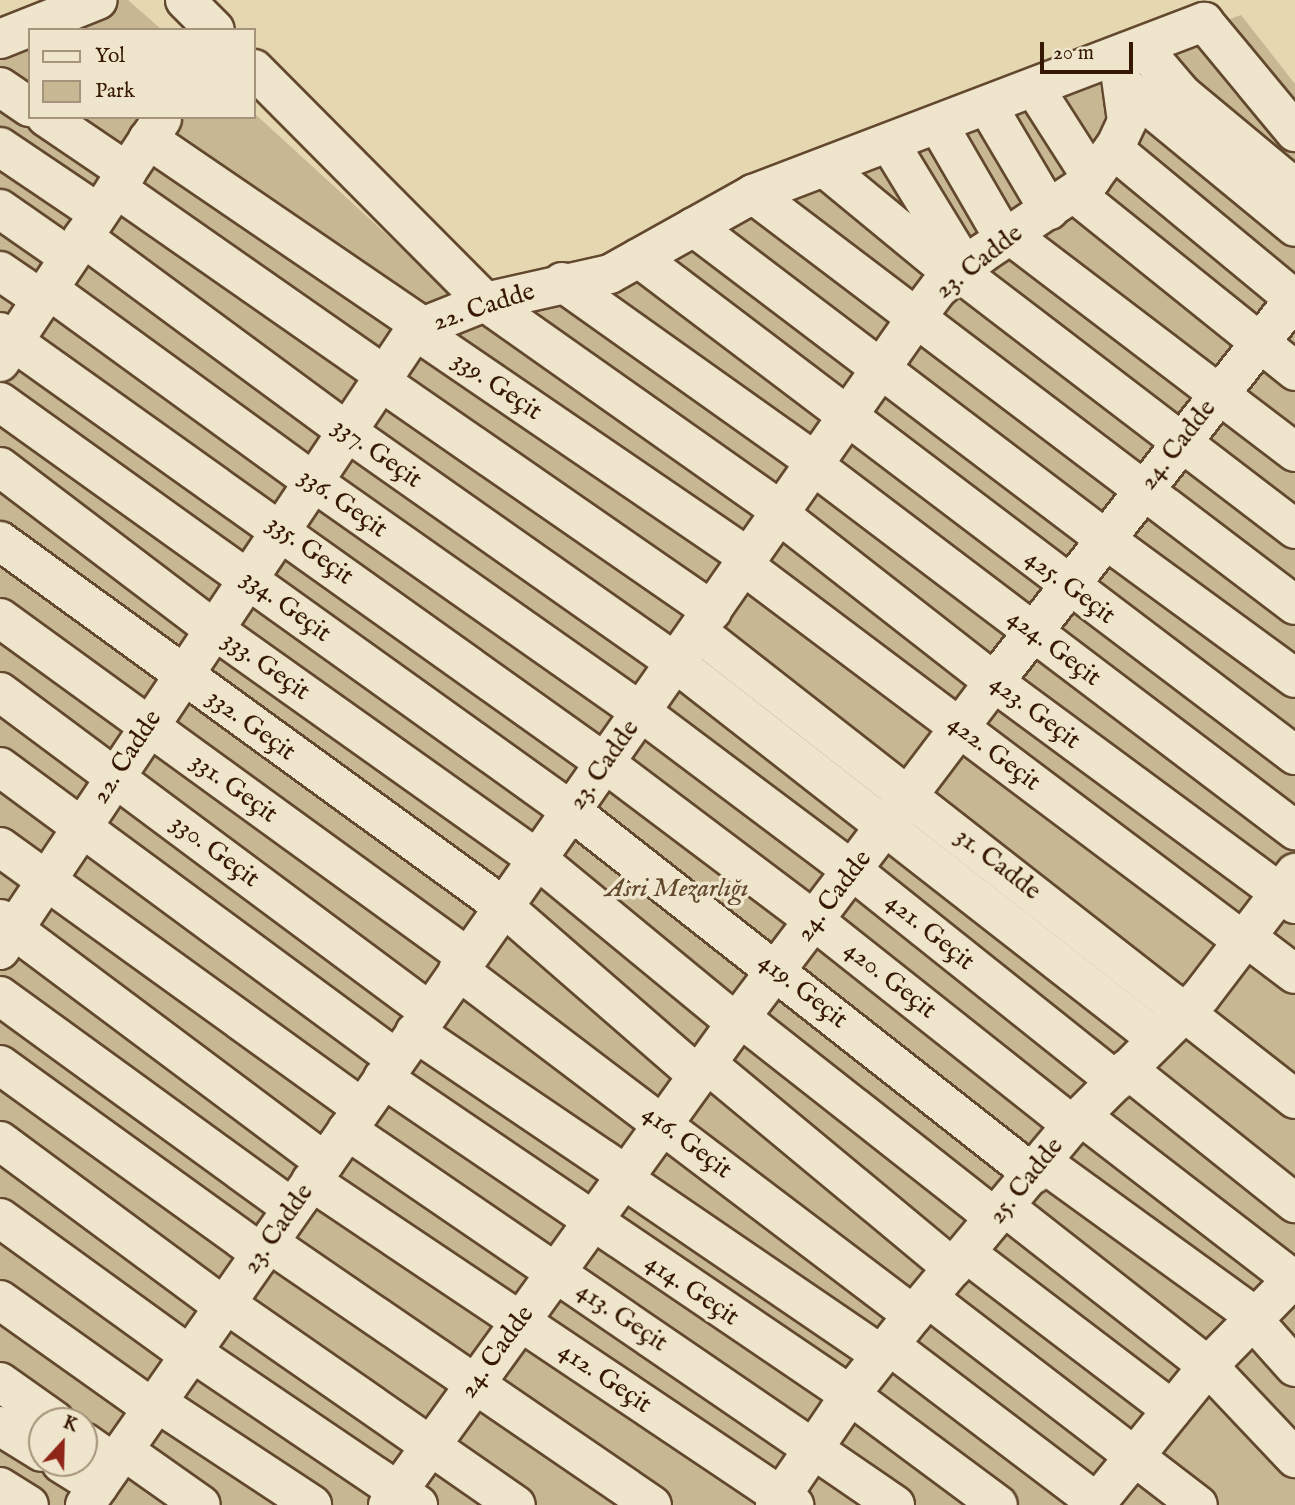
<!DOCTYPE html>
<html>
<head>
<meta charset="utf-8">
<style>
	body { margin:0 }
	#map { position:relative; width:1295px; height:1505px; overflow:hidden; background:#e5d7b0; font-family:"IM FELL English",serif }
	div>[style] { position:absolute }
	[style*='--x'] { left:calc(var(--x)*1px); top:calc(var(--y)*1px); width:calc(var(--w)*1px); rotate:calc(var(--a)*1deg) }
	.green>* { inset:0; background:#c7b792 }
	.roads { filter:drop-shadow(2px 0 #62482e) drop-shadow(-2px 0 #62482e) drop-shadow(0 2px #62482e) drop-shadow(0 -2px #62482e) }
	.minor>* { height:38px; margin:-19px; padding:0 19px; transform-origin:19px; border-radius:19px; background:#eee5cc }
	span { translate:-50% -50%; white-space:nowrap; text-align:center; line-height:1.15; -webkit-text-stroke:7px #eee5cc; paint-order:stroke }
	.street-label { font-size:26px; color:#371802 }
	.park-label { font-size:26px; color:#62482d; font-style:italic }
	.legend { position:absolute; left:28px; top:28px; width:228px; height:91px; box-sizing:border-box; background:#eee5cc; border:2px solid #a5937b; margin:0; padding:9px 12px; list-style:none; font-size:21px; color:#371802 }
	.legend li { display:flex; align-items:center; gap:14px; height:35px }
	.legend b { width:35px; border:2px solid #a5937b }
	.north { position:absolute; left:28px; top:1407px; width:70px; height:70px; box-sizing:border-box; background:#eee5cc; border:2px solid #a5937b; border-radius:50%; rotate:22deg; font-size:19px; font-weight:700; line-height:28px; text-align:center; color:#371802 }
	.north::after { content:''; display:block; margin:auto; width:24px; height:32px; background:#8f2418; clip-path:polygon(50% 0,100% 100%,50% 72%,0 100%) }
	.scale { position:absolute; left:1040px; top:42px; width:93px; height:32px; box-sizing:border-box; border:4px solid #371802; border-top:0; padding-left:9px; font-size:21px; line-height:24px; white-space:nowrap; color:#371802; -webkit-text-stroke:5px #eee5cc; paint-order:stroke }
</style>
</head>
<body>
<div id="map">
	<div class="green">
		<i style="clip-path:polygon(113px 0,128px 0,162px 30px,49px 30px)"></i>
		<i style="clip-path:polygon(evenodd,1241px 15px,1295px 84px,1295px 1505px,0 1505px,0 53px,30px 39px,30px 117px,254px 117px,254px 113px,468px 309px,754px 192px,1241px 15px,42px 1421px,84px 1421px,84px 1463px,42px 1463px,42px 1421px)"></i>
	</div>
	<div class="roads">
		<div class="minor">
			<i style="--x:185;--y:0;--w:42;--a:45"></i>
			<i style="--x:0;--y:39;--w:105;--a:-21.7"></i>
			<i style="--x:1142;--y:47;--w:62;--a:49.6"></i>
			<i style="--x:1182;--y:94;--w:147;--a:39.8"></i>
			<i style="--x:254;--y:69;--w:328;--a:45.2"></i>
			<i style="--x:485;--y:302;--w:362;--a:35.2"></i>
			<i style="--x:1123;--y:85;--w:223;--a:39.5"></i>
			<i style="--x:0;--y:87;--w:36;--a:34"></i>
			<i style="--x:1035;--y:89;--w:106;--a:57.4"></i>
			<i style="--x:988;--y:107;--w:120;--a:59.4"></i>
			<i style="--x:46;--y:117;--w:98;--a:34.2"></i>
			<i style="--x:939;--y:126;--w:129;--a:59.9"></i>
			<i style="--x:148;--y:139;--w:321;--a:34.3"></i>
			<i style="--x:413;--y:320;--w:10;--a:79"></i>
			<i style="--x:415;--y:330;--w:404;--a:34.3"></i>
			<i style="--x:890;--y:144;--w:144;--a:58.6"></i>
			<i style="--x:0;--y:147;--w:118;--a:34"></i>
			<i style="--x:1113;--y:149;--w:235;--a:39.6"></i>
			<i style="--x:825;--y:168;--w:168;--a:39.5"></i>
			<i style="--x:116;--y:188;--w:327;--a:34.9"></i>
			<i style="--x:1074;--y:193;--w:284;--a:38.8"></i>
			<i style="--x:753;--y:194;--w:680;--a:37.17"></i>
			<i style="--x:0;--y:209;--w:84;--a:34.8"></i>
			<i style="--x:694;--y:227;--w:516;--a:37.2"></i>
			<i style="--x:1105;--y:539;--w:235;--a:36.2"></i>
			<i style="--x:1010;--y:235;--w:358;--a:37.3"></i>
			<i style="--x:83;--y:237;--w:327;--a:36.4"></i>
			<i style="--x:346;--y:431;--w:403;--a:35.1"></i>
			<i style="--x:676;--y:663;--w:611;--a:38.01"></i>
			<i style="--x:639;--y:258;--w:823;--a:37.15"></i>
			<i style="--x:0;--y:271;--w:50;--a:34.3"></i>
			<i style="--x:959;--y:272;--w:423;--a:37.4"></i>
			<i style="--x:562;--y:282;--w:310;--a:35.4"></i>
			<i style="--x:48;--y:289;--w:326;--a:36"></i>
			<i style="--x:312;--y:481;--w:402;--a:35.1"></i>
			<i style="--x:641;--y:712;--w:265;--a:36.9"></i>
			<i style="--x:853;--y:871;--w:337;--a:38.6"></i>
			<i style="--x:0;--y:332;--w:743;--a:35.47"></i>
			<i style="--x:605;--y:763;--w:264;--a:37"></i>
			<i style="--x:816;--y:922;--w:327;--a:38.4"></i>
			<i style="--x:0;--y:362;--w:292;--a:-56.3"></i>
			<i style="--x:380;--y:381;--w:404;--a:34.7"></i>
			<i style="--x:0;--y:402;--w:702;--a:35.61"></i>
			<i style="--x:571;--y:811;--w:588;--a:38.16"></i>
			<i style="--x:813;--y:465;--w:605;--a:37.14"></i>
			<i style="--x:0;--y:467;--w:266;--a:37.2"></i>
			<i style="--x:212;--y:628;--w:399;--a:35.4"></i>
			<i style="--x:537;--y:859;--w:258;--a:39.5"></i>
			<i style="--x:779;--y:514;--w:273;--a:38"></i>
			<i style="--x:994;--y:682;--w:374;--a:36.4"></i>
			<i style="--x:0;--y:541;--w:623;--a:35.99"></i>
			<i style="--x:504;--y:907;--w:256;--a:41"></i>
			<i style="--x:743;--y:565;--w:626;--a:36.94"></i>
			<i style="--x:0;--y:618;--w:577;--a:35.98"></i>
			<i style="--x:698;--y:632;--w:758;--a:38.03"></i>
			<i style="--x:0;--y:692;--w:536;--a:36.66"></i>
			<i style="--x:0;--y:767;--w:492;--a:36.4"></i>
			<i style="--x:0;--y:847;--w:446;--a:35.8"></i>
			<i style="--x:0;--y:919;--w:406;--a:36.8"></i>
			<i style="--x:1246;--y:937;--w:61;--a:37.1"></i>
			<i style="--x:0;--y:950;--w:746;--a:-56.2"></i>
			<i style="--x:415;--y:330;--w:75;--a:-21.8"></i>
			<i style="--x:485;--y:302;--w:128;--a:-12.6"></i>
			<i style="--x:610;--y:274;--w:164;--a:-29.2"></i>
			<i style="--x:753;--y:194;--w:483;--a:-20.9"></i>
			<i style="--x:1204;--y:22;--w:143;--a:50.4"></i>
			<i style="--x:458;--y:970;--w:571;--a:37.17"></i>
			<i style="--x:0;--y:996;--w:361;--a:36"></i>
			<i style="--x:741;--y:1018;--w:323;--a:38.2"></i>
			<i style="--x:415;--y:1032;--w:254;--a:34.1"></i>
			<i style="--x:706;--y:1063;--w:321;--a:39.7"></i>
			<i style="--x:0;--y:1065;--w:322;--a:35.8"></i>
			<i style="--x:1127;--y:1069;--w:215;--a:38.6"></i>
			<i style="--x:383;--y:1078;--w:564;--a:34.17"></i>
			<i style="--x:850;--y:1395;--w:184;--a:36.6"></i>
			<i style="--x:1081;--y:1116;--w:270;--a:37.6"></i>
			<i style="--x:347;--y:1130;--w:664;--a:34.38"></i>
			<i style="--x:0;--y:1141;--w:279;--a:36.5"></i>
			<i style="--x:1042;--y:1162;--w:264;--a:35.9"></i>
			<i style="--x:622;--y:1178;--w:314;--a:34.3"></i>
			<i style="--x:311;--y:1181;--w:582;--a:33.85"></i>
			<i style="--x:1005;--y:1207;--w:258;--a:38.1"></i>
			<i style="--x:1208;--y:1366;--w:127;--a:46.6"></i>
			<i style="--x:0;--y:1218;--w:233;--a:35.9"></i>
			<i style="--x:269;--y:1243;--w:464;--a:34.4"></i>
			<i style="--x:966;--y:1253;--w:259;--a:37.3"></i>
			<i style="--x:928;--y:1298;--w:340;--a:37.5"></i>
			<i style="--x:0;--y:1300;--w:186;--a:35.4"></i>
			<i style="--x:225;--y:1303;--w:354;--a:34.8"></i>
			<i style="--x:1253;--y:1320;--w:63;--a:48.2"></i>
			<i style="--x:889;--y:1345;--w:265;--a:37.2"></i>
			<i style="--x:192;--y:1352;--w:273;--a:34.1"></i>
			<i style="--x:0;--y:1382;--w:67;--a:35.3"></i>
			<i style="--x:156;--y:1402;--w:187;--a:33.4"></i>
			<i style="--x:0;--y:1426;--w:49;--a:31.8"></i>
			<i style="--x:84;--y:1442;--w:37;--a:35"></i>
			<i style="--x:123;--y:1450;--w:95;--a:35.2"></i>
			<i style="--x:61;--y:1463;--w:44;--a:31.9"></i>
			<i style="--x:0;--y:1487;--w:34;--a:32"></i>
			<i style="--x:85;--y:1505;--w:1449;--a:-55"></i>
			<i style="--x:916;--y:318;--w:38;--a:-53"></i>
			<i style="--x:939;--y:288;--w:56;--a:-38.5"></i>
			<i style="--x:983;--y:253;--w:128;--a:-33.8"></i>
			<i style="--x:1089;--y:182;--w:46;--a:-53.9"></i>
			<i style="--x:1116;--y:145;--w:26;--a:-65"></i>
			<i style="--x:1127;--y:121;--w:66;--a:-97.9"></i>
			<i style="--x:388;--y:1505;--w:594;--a:-54.17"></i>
			<i style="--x:736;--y:1023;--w:428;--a:-52.9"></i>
			<i style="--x:994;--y:682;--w:488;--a:-51.9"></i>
			<i style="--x:775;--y:1505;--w:133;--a:-55.7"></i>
			<i style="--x:850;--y:1395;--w:102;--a:-51.8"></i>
			<i style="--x:913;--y:1315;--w:248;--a:-50.1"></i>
			<i style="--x:1072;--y:1125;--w:182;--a:-45"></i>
			<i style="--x:1201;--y:996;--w:155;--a:-52.6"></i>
			<i style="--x:1095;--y:1505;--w:179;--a:-50.9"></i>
			<i style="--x:1208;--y:1366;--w:124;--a:-45.7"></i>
		</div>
	</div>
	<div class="street-label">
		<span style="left:979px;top:262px;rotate:-38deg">23. Cadde</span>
		<span style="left:484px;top:307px;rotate:-18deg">22. Cadde</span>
		<span style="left:497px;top:386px;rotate:34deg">339. Geçit</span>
		<span style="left:1178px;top:445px;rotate:-52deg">24. Cadde</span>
		<span style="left:377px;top:453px;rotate:35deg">337. Geçit</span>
		<span style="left:343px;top:503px;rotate:35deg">336. Geçit</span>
		<span style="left:310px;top:550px;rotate:36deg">335. Geçit</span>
		<span style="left:1070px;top:587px;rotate:37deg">425. Geçit</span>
		<span style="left:286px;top:606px;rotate:36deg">334. Geçit</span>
		<span style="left:1054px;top:648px;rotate:37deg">424. Geçit</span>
		<span style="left:266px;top:666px;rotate:35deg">333. Geçit</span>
		<span style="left:1035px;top:712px;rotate:37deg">423. Geçit</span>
		<span style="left:251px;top:725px;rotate:36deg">332. Geçit</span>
		<span style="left:994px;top:753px;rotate:37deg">422. Geçit</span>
		<span style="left:127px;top:757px;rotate:-57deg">22. Cadde</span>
		<span style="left:604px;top:765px;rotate:-55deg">23. Cadde</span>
		<span style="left:234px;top:788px;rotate:36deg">331. Geçit</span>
		<span style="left:215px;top:851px;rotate:37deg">330. Geçit</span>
		<span style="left:998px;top:864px;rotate:38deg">31. Cadde</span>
		<span style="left:834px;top:896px;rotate:-53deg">24. Cadde</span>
		<span style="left:930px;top:932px;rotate:39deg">421. Geçit</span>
		<span style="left:890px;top:980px;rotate:38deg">420. Geçit</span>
		<span style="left:803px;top:991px;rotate:38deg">419. Geçit</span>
		<span style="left:687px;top:1142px;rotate:37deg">416. Geçit</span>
		<span style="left:1026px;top:1181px;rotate:-51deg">25. Cadde</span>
		<span style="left:278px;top:1229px;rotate:-55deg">23. Cadde</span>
		<span style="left:692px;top:1290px;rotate:34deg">414. Geçit</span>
		<span style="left:622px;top:1317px;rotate:34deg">413. Geçit</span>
		<span style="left:497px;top:1352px;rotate:-54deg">24. Cadde</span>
		<span style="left:605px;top:1378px;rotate:34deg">412. Geçit</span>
	</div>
	<div class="park-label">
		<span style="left:677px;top:889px">Asri Mezarlığı</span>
	</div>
	<ul class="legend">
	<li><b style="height:9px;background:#eee5cc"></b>Yol</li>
	<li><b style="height:19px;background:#c7b792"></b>Park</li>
	</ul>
	<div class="north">K</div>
	<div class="scale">20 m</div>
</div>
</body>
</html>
